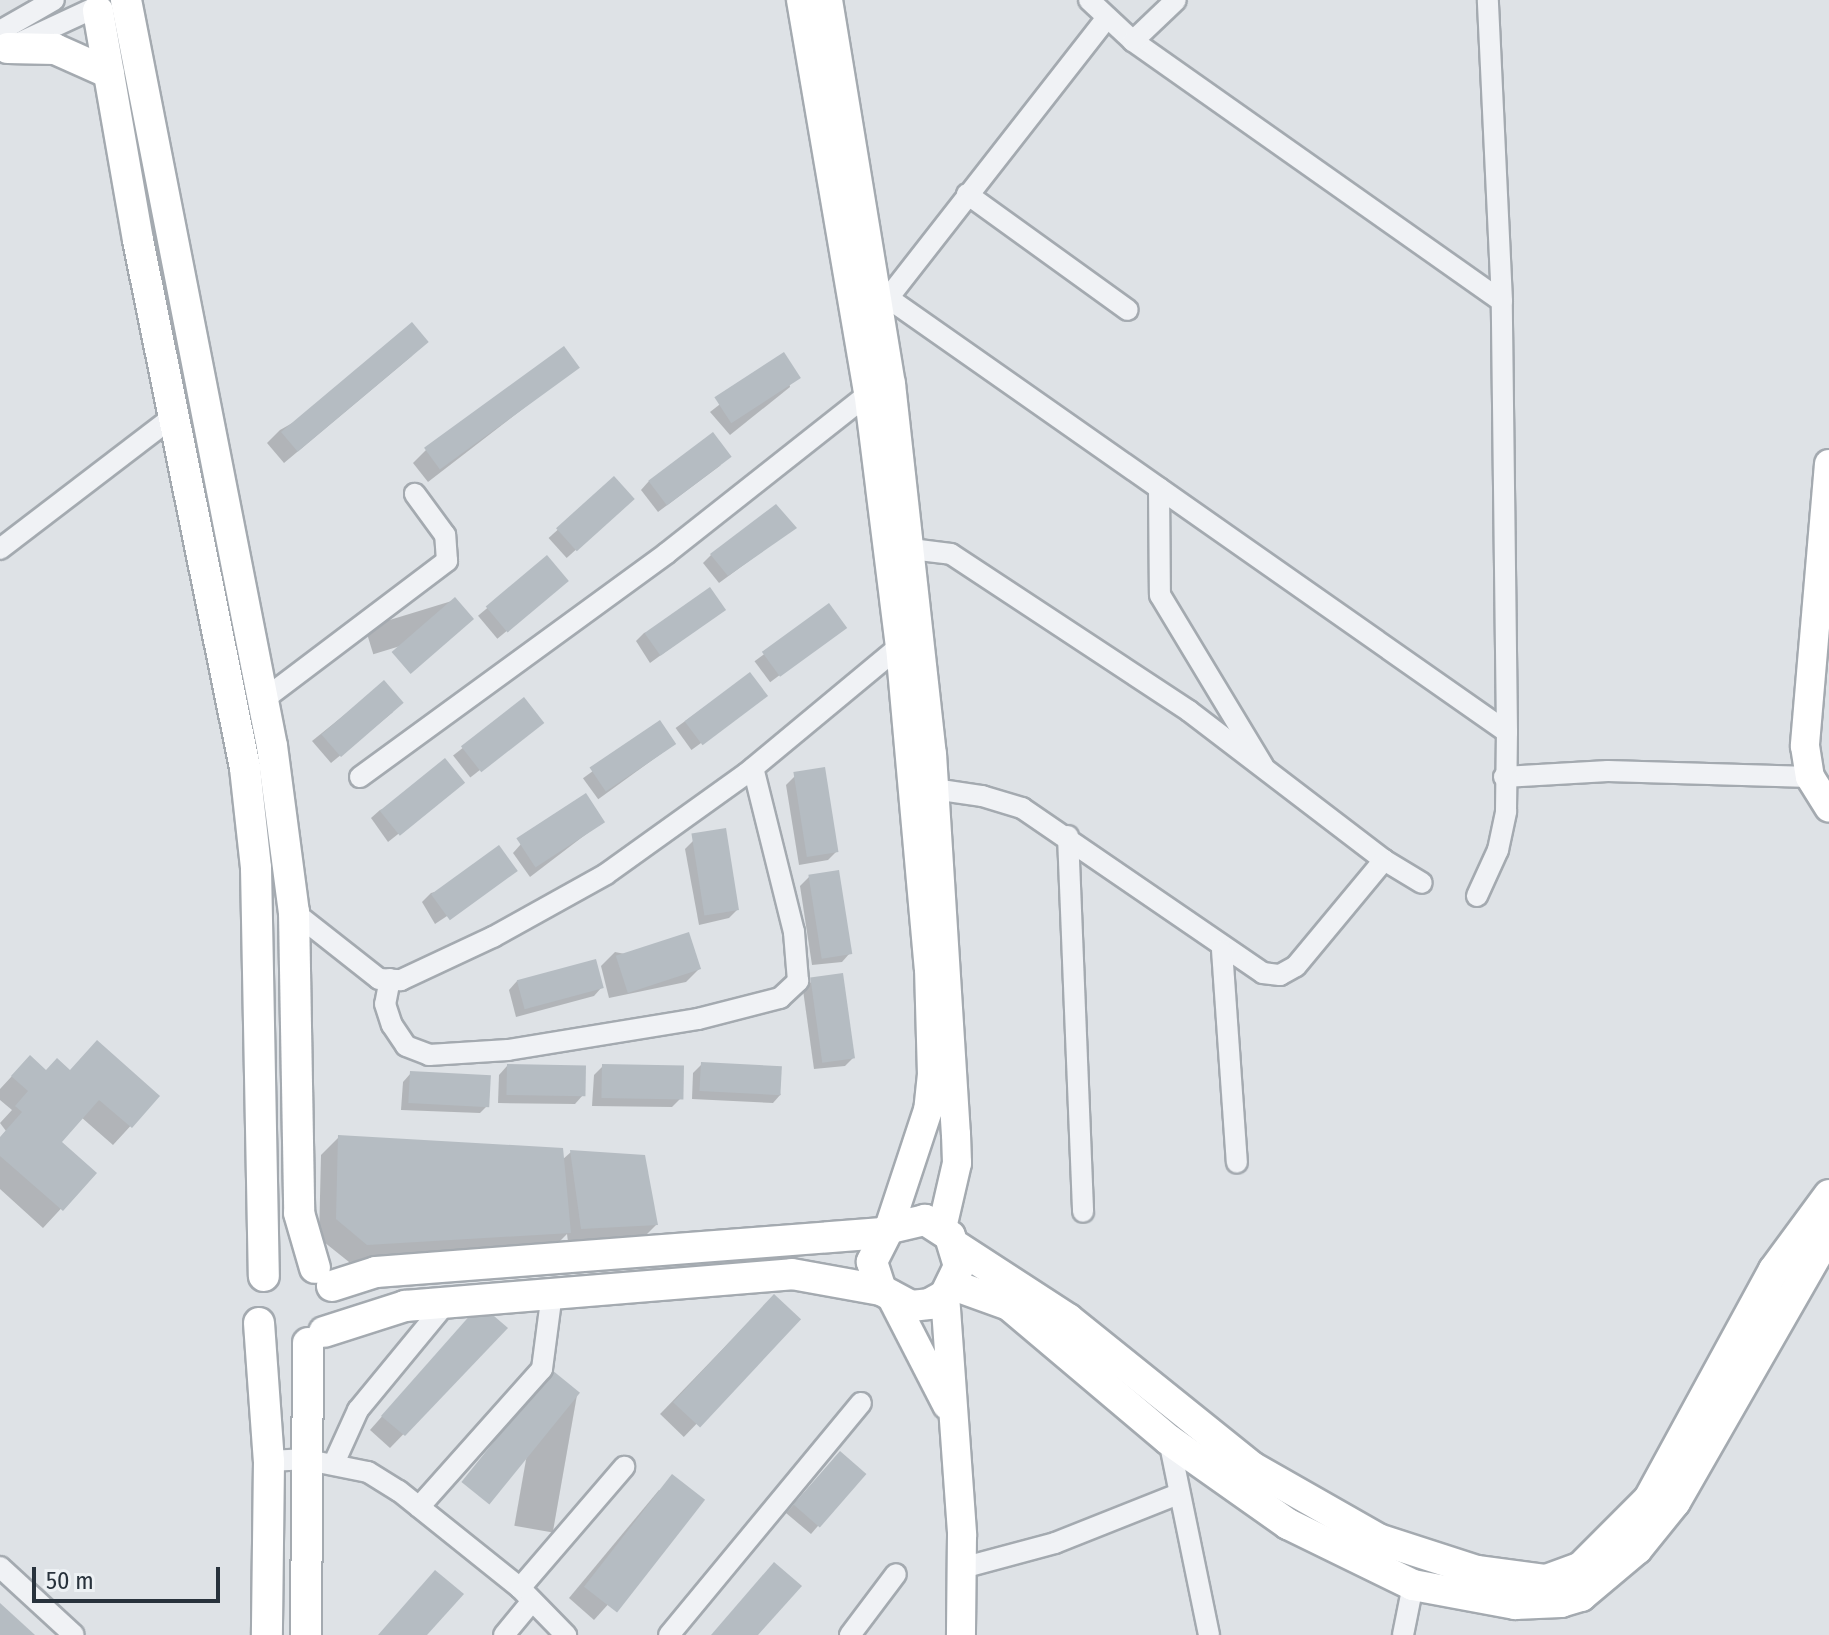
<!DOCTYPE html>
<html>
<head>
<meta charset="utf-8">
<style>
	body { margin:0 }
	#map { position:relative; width:1829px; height:1635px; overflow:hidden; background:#dee2e6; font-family:"Fira Sans Condensed",sans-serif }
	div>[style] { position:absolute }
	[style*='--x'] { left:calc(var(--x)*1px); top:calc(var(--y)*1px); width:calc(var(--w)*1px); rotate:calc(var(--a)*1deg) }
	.shadow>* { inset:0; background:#0003; transform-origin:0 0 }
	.building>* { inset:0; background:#b5bcc2; transform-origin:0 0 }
	.roads { filter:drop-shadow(2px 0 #a4aab0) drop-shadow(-2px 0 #a4aab0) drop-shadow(0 2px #a4aab0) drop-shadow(0 -2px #a4aab0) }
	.minor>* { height:20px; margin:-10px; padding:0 10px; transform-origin:10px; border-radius:10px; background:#f0f2f5 }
	.secondary>* { height:28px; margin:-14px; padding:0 14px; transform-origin:14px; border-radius:14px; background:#fff }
	.primary>* { height:30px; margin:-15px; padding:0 15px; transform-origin:15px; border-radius:15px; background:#fff }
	span { translate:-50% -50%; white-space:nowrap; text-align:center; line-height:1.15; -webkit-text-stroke:8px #edf1f4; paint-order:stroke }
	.scale { position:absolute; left:32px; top:1567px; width:188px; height:36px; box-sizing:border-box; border:4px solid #28323c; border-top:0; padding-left:10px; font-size:24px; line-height:28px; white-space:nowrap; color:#28323c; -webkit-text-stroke:6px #edf1f4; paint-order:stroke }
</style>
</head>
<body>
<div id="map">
	<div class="shadow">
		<i style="clip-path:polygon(413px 355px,284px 463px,267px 443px,280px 430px)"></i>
		<i style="clip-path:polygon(783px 355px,790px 387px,730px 435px,710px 412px)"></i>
		<i style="clip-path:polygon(577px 367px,428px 482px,413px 463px,426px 450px)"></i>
		<i style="clip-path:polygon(721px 465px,658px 512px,641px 490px,649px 481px)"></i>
		<i style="left:614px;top:479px;width:27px;height:88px;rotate:48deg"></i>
		<i style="clip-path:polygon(794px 528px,719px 583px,703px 563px,711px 555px)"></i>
		<i style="left:547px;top:558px;width:30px;height:90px;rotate:50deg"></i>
		<i style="left:455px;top:600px;width:28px;height:94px;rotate:73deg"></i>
		<i style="left:828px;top:606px;width:26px;height:92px;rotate:53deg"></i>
		<i style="clip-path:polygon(723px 610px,650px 663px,636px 641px,644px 633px)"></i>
		<i style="left:750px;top:674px;width:27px;height:92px;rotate:54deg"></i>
		<i style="clip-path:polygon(384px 683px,393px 712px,331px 763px,312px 741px)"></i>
		<i style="left:524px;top:700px;width:28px;height:90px;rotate:52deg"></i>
		<i style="left:659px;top:723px;width:26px;height:94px;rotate:54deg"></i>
		<i style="clip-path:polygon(795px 776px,837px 851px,828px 860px,799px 865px,786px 785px)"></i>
		<i style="clip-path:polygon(463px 783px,388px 842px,371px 818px,380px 810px)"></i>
		<i style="clip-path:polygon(602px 822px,530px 877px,513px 853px,521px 844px)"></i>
		<i style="clip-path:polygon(694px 840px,737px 910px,729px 918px,699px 925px,685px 849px)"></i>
		<i style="clip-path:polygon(515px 871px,435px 924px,422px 902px,431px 893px)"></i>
		<i style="clip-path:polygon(809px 877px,850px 953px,842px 962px,812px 965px,800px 886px)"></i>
		<i style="clip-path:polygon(615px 952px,699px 969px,686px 982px,609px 998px,601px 966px)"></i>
		<i style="clip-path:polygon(517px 981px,602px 987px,594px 996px,516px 1017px,509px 990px)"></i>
		<i style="clip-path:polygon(812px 981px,853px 1058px,845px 1066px,814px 1069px,803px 990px)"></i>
		<i style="clip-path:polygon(702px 1064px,781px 1094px,773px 1103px,692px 1099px,693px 1073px)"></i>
		<i style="clip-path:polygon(507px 1066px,583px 1095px,575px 1104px,498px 1103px,499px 1075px)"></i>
		<i style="clip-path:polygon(603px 1066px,681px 1098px,672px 1107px,592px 1106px,594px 1075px)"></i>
		<i style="clip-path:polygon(69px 1072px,158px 1096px,113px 1145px,81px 1117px,59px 1142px,94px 1173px,43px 1228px,0 1189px,0 1138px,6px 1131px,0 1123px,12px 1110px,0 1100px,0 1089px,12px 1076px)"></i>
		<i style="clip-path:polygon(411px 1073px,489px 1104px,480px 1113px,401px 1110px,403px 1082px)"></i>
		<i style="clip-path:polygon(339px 1137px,562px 1160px,571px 1152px,656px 1225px,643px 1238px,568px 1242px,567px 1234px,551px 1250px,349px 1262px,319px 1238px,321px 1155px)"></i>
		<i style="left:774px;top:1296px;width:33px;height:164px;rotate:44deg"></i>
		<i style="clip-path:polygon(467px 1320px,506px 1328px,390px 1448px,370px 1430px)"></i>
		<i style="left:539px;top:1386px;width:39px;height:142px;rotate:10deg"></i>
		<i style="clip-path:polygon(832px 1462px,863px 1474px,811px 1534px,786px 1513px)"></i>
		<i style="clip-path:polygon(659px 1490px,702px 1500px,594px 1620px,569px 1598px)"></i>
	</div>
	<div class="building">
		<i style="left:412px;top:322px;width:26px;height:171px;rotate:50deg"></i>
		<i style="left:564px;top:346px;width:27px;height:173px;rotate:54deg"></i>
		<i style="left:784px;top:352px;width:31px;height:83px;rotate:57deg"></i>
		<i style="left:713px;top:432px;width:31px;height:81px;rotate:53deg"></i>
		<i style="left:614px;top:476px;width:31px;height:78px;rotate:48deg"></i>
		<i style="clip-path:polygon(776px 504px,797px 528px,728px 576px,710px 554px)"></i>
		<i style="left:547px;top:555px;width:34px;height:80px;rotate:50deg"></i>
		<i style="left:710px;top:587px;width:28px;height:80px;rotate:55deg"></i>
		<i style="left:455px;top:597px;width:29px;height:84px;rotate:49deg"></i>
		<i style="left:829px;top:603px;width:31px;height:83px;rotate:54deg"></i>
		<i style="left:750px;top:672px;width:30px;height:82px;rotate:53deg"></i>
		<i style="left:384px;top:680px;width:30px;height:83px;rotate:49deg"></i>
		<i style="left:524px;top:697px;width:33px;height:80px;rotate:52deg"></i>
		<i style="left:660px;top:720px;width:29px;height:85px;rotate:56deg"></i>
		<i style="left:445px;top:758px;width:32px;height:84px;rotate:51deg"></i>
		<i style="left:825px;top:767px;width:86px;height:32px;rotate:81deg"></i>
		<i style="left:586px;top:793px;width:35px;height:83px;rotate:57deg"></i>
		<i style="left:726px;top:828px;width:83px;height:35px;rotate:81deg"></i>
		<i style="left:499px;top:845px;width:32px;height:84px;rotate:54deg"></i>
		<i style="left:839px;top:870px;width:85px;height:31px;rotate:81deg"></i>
		<i style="left:689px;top:932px;width:39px;height:77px;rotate:72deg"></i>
		<i style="left:596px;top:959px;width:30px;height:82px;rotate:75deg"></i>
		<i style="left:843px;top:973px;width:86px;height:33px;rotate:82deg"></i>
		<i style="clip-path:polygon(97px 1040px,160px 1096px,132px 1128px,99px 1100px,62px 1142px,97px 1173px,63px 1211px,0 1156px,0 1137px,22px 1112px,15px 1106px,28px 1091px,11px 1076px,30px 1055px,46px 1070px,57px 1058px,70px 1070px)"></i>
		<i style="left:701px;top:1062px;width:81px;height:29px;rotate:3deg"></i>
		<i style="left:507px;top:1064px;width:79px;height:31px;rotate:1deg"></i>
		<i style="left:602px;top:1064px;width:82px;height:34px;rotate:1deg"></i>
		<i style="left:410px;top:1071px;width:81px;height:32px;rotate:3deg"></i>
		<i style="clip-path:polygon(338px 1135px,563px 1148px,571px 1233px,367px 1245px,336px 1219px)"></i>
		<i style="clip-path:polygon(570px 1150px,645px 1155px,658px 1225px,581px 1229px)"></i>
		<i style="left:774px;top:1294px;width:37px;height:148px;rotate:43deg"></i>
		<i style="clip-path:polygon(480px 1304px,508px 1328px,405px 1436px,381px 1416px)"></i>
		<i style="left:552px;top:1370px;width:36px;height:144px;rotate:39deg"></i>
		<i style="left:840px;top:1451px;width:35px;height:71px;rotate:41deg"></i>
		<i style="left:672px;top:1474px;width:42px;height:143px;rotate:38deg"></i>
		<i style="clip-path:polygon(774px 1562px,802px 1586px,758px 1635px,711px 1635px)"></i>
		<i style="clip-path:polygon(435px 1570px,464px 1594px,427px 1635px,378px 1635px)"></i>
		<i style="clip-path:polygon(0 1603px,35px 1635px,0 1635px)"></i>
	</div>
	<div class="roads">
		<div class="minor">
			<i style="--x:1089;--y:0;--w:60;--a:43"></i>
			<i style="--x:1133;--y:41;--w:451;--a:35.2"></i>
			<i style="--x:0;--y:31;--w:62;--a:-29.9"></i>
			<i style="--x:1133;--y:41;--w:59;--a:-43.6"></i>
			<i style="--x:10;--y:47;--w:90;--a:-24.9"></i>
			<i style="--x:967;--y:194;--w:198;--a:35.8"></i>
			<i style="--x:888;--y:298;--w:355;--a:-52"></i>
			<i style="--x:878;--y:301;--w:10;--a:-17"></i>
			<i style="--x:888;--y:298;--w:756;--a:35.04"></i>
			<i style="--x:1159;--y:488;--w:107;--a:89.5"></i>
			<i style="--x:1160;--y:595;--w:200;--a:58.9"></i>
			<i style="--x:0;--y:549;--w:219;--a:-37.4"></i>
			<i style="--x:911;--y:549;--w:40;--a:7.1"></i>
			<i style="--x:951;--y:554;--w:285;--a:33.4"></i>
			<i style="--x:1189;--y:711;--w:245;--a:37.4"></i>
			<i style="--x:1384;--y:860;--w:44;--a:31.2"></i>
			<i style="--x:263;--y:700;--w:231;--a:-37.1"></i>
			<i style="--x:447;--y:561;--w:26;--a:-94"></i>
			<i style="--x:445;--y:535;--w:51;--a:-126.2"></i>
			<i style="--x:360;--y:777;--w:380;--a:-36.1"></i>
			<i style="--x:667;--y:553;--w:268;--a:-38.3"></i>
			<i style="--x:1504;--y:777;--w:104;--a:-3.3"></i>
			<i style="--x:1608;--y:771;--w:202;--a:1.7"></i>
			<i style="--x:934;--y:789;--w:49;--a:8.3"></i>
			<i style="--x:982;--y:796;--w:42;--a:16.7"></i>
			<i style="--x:1022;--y:808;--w:292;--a:34.4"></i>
			<i style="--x:1263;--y:973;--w:17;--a:7"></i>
			<i style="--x:1280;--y:975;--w:18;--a:-29"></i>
			<i style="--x:1296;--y:966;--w:138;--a:-50.3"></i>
			<i style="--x:1068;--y:836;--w:376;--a:87.7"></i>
			<i style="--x:1477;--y:896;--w:51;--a:-65.5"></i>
			<i style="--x:1498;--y:850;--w:40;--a:-78"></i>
			<i style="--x:1506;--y:811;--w:79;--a:-89.3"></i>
			<i style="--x:1507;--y:732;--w:431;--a:-90.7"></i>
			<i style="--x:1502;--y:301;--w:301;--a:-92.7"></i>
			<i style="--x:294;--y:912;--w:108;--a:38.2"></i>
			<i style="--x:379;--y:979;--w:22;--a:3"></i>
			<i style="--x:401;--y:980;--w:102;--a:-25.1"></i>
			<i style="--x:493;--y:937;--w:129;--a:-29.1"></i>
			<i style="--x:606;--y:874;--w:173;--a:-35.6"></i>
			<i style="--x:747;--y:773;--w:199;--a:-39.7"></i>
			<i style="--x:1222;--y:950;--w:213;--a:86"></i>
			<i style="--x:390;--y:979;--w:25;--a:101"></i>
			<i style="--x:385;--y:1004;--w:22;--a:72"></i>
			<i style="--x:392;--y:1025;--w:25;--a:56"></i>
			<i style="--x:406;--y:1046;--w:25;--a:21"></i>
			<i style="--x:429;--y:1055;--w:79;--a:-3.6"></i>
			<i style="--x:508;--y:1050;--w:193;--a:-9.3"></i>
			<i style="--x:698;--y:1019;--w:85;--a:-14.4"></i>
			<i style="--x:780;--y:998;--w:25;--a:-43"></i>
			<i style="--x:798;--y:981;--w:49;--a:-94.7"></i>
			<i style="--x:794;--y:932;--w:169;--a:-104"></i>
			<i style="--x:1169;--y:1440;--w:199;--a:78.4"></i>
			<i style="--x:269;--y:1461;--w:34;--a:-3"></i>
			<i style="--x:303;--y:1459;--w:66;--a:11.3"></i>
			<i style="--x:368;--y:1472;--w:36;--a:32"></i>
			<i style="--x:399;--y:1491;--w:155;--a:38.7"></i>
			<i style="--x:520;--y:1588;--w:66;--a:45.6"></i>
			<i style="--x:334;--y:1463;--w:58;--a:-65.6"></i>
			<i style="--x:358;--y:1410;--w:140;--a:-50.5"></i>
			<i style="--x:419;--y:1507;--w:185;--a:-48.3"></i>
			<i style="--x:542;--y:1369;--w:77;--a:-82.5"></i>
			<i style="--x:0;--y:1567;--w:100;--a:42.6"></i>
			<i style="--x:962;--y:1568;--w:96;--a:-15"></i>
			<i style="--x:1055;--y:1543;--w:132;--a:-21.7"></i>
			<i style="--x:520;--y:1588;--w:160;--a:-49.3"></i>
			<i style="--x:504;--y:1635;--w:44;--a:-50.5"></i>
			<i style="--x:669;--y:1635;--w:301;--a:-50.4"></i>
			<i style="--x:850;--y:1635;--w:76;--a:-53"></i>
			<i style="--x:1403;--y:1635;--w:51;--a:-78.7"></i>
		</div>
		<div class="secondary">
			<i style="--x:801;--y:0;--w:396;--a:80.3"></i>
			<i style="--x:868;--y:390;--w:258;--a:82.9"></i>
			<i style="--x:900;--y:646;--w:323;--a:84.9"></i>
			<i style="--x:929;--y:968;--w:106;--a:88.4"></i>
			<i style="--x:932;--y:1074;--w:36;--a:96"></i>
			<i style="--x:928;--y:1110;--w:124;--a:108.3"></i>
			<i style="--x:828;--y:0;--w:389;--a:80.7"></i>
			<i style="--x:891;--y:384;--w:372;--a:83.7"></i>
			<i style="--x:932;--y:754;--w:381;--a:86.4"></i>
			<i style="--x:956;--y:1134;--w:29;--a:88"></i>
			<i style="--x:957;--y:1163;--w:67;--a:103"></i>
			<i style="--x:1829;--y:464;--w:283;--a:94.9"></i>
			<i style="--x:1805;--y:746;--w:31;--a:81"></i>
			<i style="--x:1810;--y:777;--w:36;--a:58"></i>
			<i style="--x:945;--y:1295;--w:241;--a:85.9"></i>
			<i style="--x:962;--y:1535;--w:100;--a:90.6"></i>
			<i style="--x:893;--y:1300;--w:118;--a:62.8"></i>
		</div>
		<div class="primary">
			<i style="--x:126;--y:0;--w:760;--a:78.93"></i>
			<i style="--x:272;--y:746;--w:167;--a:82.5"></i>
			<i style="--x:294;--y:912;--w:301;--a:89"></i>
			<i style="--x:299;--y:1213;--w:57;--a:73.8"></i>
			<i style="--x:98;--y:11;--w:232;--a:80.1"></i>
			<i style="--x:138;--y:240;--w:539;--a:78.54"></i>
			<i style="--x:245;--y:768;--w:101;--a:83.7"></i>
			<i style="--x:256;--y:868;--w:408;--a:88.9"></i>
			<i style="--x:8;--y:48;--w:47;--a:1.2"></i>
			<i style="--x:55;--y:49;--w:59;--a:24"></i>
			<i style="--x:956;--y:1246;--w:134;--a:33.1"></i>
			<i style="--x:1068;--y:1319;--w:236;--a:38.8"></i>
			<i style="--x:1252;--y:1467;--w:145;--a:29.7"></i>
			<i style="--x:1378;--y:1539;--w:104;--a:17.9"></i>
			<i style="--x:1477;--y:1571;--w:70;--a:7.4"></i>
			<i style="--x:1546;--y:1580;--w:37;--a:-20"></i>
			<i style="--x:1581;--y:1567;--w:96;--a:-45"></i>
			<i style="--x:1649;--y:1499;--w:261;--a:-61.4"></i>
			<i style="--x:1774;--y:1270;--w:93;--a:-53.7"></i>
			<i style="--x:953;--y:1285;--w:59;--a:19.7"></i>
			<i style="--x:1009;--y:1305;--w:209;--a:40.2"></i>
			<i style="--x:1169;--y:1440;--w:146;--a:35.2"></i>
			<i style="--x:1288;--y:1524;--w:139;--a:26"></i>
			<i style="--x:1413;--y:1585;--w:104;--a:10.6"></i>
			<i style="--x:1515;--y:1604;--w:46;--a:-2.5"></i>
			<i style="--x:1561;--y:1602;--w:21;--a:-17"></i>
			<i style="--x:1581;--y:1596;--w:73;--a:-40"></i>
			<i style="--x:1637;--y:1549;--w:60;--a:-51"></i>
			<i style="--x:1675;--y:1502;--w:310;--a:-60.2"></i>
			<i style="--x:332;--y:1286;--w:46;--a:-17.7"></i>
			<i style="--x:376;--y:1272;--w:508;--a:-4.4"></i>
			<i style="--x:259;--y:1323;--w:138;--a:85.9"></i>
			<i style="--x:269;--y:1461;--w:174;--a:90.7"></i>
			<i style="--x:324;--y:1332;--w:85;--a:-17.8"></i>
			<i style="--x:405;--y:1306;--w:388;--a:-4.7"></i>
			<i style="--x:792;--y:1274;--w:90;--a:10.2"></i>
			<i style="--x:881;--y:1290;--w:34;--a:28"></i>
			<i style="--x:911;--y:1306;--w:18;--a:-6"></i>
			<i style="--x:929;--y:1304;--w:18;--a:-29"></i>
			<i style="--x:945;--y:1295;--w:32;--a:-64"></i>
			<i style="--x:959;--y:1266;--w:31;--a:-107"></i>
			<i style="--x:950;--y:1236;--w:30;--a:-147"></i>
			<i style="--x:925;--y:1220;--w:37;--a:167"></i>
			<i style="--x:889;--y:1228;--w:38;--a:117"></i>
			<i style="--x:872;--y:1262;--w:29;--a:72"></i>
			<i style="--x:306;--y:1635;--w:292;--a:-89.6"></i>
		</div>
	</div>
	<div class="scale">50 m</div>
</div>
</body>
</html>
